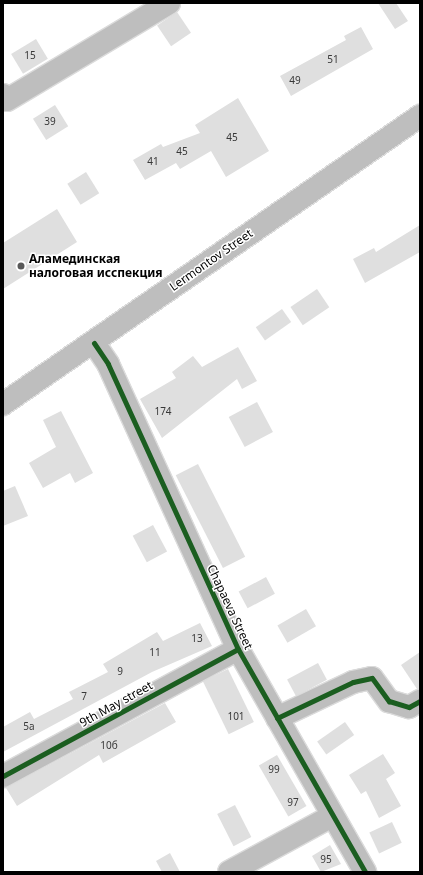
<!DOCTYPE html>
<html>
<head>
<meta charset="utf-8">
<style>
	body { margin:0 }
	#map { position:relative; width:423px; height:875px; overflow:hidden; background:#fff; font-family:"Noto Sans",sans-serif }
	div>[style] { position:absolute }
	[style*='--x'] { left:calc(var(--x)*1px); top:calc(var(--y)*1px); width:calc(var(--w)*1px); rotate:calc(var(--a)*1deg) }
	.building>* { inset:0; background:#dfdfdf; transform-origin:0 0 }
	.roads { filter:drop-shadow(1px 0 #dbdbdb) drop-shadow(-1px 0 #dbdbdb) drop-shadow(0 1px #dbdbdb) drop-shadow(0 -1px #dbdbdb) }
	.minor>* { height:22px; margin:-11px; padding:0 11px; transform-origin:11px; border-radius:11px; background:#bebebe }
	.major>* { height:22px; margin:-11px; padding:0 11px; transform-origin:11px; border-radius:11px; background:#bebebe }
	.cycleway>* { height:5px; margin:-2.5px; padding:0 2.5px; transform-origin:2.5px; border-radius:2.5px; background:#1b5e20 }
	.dots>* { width:11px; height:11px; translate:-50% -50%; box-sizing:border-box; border:2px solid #fff; border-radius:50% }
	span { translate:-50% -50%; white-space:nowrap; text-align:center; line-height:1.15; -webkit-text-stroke:3px #fff; paint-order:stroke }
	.number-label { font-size:10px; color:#383838 }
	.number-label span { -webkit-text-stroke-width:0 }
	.poi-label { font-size:12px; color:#000; font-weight:700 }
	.left { translate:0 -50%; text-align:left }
	.street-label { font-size:12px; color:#000 }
	.frame { position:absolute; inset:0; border:4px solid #000; pointer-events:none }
</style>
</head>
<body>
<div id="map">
	<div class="building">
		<i style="clip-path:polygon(378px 3px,396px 3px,408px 21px,395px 29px)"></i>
		<i style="left:177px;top:12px;width:25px;height:24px;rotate:56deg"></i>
		<i style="clip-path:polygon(361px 27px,373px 49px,291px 96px,280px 76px,346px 40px,344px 36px)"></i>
		<i style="left:36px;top:39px;width:23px;height:29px;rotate:59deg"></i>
		<i style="clip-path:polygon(238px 98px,269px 151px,226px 177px,211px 151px,180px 169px,176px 163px,145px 180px,133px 160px,161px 144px,163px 147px,200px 133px,195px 125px)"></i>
		<i style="left:55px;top:105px;width:25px;height:26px;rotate:58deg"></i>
		<i style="left:86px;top:172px;width:25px;height:22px;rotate:58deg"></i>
		<i style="clip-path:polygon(57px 209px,77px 242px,3px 289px,3px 243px)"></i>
		<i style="clip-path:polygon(420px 225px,420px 252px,365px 283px,353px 259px,374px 248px,376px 252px)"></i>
		<i style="left:317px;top:289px;width:22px;height:32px;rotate:56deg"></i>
		<i style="left:282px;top:309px;width:16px;height:32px;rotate:55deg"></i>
		<i style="clip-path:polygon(238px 347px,257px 381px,242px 389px,237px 379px,162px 438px,140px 399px,176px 378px,172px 372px,193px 356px,202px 367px)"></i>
		<i style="left:257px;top:402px;width:34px;height:32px;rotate:62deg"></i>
		<i style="clip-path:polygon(61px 411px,93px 473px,75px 483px,70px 473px,43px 488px,29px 463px,56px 447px,43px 420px)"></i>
		<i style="left:198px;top:464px;width:104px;height:25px;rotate:63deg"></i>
		<i style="clip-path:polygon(15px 486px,28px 516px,3px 526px,3px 491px)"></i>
		<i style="left:153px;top:525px;width:30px;height:23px;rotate:62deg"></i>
		<i style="left:266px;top:577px;width:19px;height:31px;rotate:62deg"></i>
		<i style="left:306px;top:609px;width:20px;height:33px;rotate:60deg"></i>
		<i style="clip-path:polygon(200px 623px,212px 646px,152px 672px,3px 752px,3px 727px,30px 712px,34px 719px,73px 699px,69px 692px,108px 672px,103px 664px,157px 632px,163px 641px)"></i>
		<i style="clip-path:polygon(420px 652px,420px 689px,417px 689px,401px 665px)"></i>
		<i style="left:318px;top:663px;width:19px;height:35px;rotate:62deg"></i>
		<i style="left:228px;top:669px;width:59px;height:28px;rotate:64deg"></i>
		<i style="clip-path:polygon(165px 703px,176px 722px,103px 763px,99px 755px,17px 806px,6px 788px)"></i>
		<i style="left:345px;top:722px;width:16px;height:34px;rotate:55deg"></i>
		<i style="clip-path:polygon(383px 754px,395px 773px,386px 779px,401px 806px,379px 818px,366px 791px,361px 794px,349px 775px)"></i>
		<i style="left:277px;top:755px;width:59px;height:21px;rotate:60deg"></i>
		<i style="left:235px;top:805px;width:36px;height:20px;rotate:63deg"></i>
		<i style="left:392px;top:822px;width:23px;height:25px;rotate:65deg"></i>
		<i style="clip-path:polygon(330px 845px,341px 864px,321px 872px,312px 856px)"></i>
		<i style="clip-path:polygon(170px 853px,180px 872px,162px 872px,156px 861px)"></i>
	</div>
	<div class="roads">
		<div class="minor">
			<i style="--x:3;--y:95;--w:6;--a:51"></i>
			<i style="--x:7;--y:100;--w:189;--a:-30.9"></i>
			<i style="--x:94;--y:343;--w:25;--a:56"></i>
			<i style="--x:108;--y:364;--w:313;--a:65.5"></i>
			<i style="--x:238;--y:649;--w:257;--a:60.3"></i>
			<i style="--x:277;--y:718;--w:84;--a:-25.3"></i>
			<i style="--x:353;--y:682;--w:19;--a:-12"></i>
			<i style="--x:372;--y:678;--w:29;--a:54"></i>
			<i style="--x:389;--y:701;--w:21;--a:17"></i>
			<i style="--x:409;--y:707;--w:13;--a:-29"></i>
			<i style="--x:3;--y:776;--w:267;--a:-28.4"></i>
			<i style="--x:229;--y:872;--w:117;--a:-28.5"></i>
		</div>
		<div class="major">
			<i style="--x:3;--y:404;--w:507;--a:-34.63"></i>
		</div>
	</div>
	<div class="cycleway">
		<i style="--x:94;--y:343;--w:25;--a:56"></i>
		<i style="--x:108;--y:364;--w:313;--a:65.5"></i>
		<i style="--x:238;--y:649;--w:257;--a:60.3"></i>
		<i style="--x:277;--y:718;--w:84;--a:-25.3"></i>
		<i style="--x:353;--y:682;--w:19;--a:-12"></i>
		<i style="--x:372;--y:678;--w:29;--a:54"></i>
		<i style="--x:389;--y:701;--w:21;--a:17"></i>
		<i style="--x:409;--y:707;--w:13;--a:-29"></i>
		<i style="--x:3;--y:776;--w:267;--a:-28.4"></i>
	</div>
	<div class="dots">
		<i style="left:21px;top:266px;background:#595959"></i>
	</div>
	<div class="number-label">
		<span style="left:30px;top:56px">15</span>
		<span style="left:333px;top:60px">51</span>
		<span style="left:295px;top:81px">49</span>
		<span style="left:50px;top:122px">39</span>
		<span style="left:232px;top:138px">45</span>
		<span style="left:182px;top:152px">45</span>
		<span style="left:153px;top:162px">41</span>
		<span style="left:163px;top:412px">174</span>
		<span style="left:197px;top:639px">13</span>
		<span style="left:155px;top:653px">11</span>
		<span style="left:120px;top:672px">9</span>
		<span style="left:84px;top:697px">7</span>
		<span style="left:236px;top:717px">101</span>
		<span style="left:29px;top:727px">5а</span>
		<span style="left:109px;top:746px">10б</span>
		<span style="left:274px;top:770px">99</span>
		<span style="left:293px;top:803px">97</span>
		<span style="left:326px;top:860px">95</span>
	</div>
	<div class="poi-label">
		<span class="left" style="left:29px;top:266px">Аламединская<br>налоговая исспекция</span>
	</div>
	<div class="street-label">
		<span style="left:211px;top:260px;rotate:-35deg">Lermontov Street</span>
		<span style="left:230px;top:607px;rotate:65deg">Chapaeva Street</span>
		<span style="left:116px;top:704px;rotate:-29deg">9th May street</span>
	</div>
	<div class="frame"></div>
</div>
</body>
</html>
